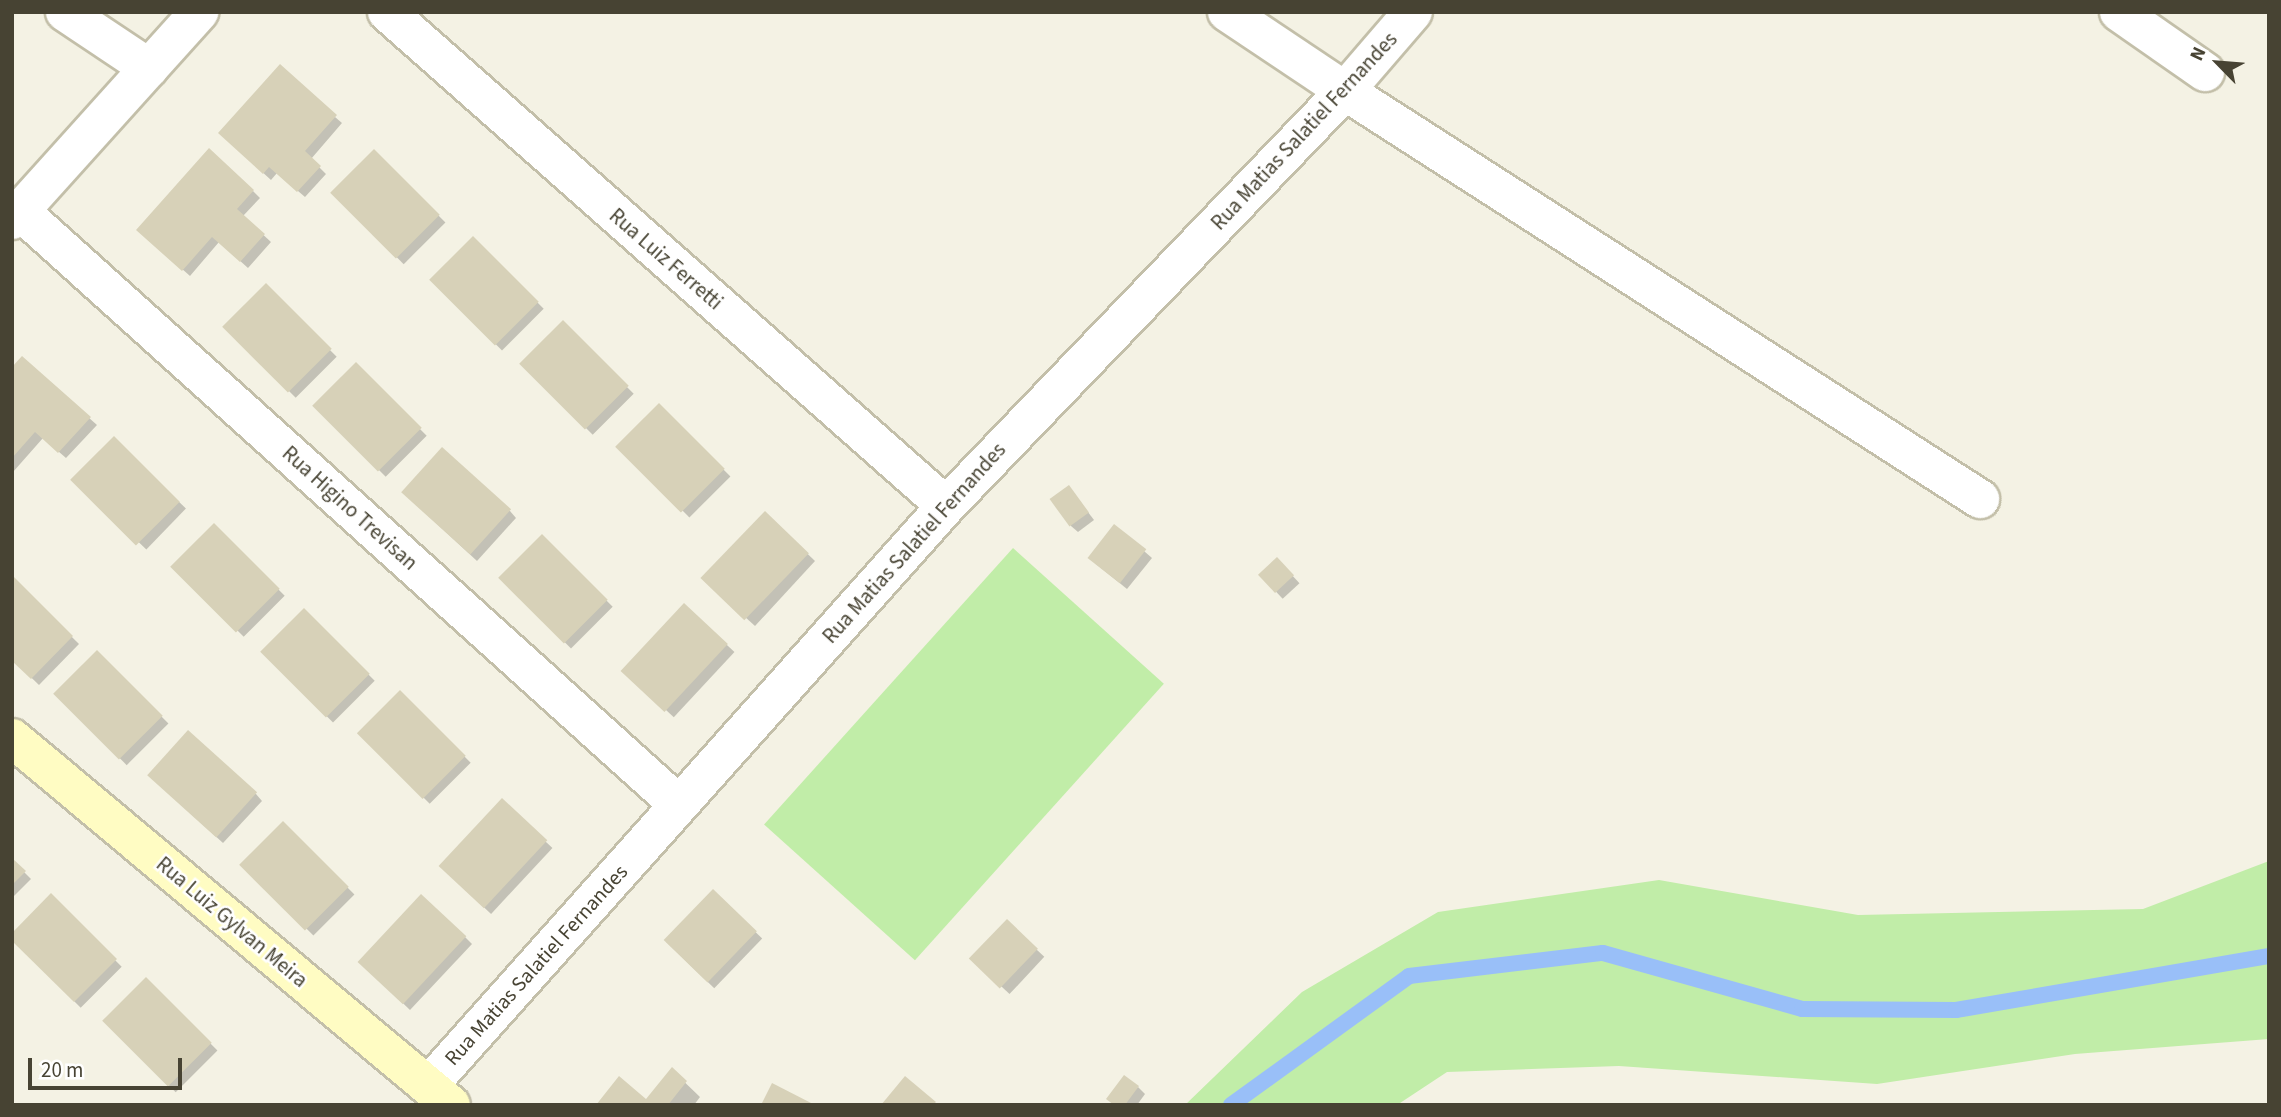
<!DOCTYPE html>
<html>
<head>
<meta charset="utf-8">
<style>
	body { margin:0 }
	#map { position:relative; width:2281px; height:1117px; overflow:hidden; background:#f4f2e4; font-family:"Source Sans 3",sans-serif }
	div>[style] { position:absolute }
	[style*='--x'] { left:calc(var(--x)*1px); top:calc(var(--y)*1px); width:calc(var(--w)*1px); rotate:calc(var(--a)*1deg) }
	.green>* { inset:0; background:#c1eda8; transform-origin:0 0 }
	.shadow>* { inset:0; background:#0003; transform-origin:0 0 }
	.stream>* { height:16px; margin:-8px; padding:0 8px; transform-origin:8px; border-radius:8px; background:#99bff8 }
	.building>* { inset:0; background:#d7d1b8; transform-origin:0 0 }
	.roads { filter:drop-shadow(2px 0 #c3bfa9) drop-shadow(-2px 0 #c3bfa9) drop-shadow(0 2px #c3bfa9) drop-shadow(0 -2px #c3bfa9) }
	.street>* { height:38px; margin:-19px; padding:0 19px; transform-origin:19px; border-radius:19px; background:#fff }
	.secondary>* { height:38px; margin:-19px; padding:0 19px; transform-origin:19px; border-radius:19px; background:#fffcc3 }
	span { translate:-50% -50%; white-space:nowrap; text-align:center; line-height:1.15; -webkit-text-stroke:5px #fff; paint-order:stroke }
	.street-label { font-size:21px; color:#474333 }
	.frame { position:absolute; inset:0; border:14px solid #474333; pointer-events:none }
	.north { position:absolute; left:2183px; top:28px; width:70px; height:70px; -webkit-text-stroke:5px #fff; paint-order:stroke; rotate:295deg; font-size:19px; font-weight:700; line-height:28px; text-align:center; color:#474333 }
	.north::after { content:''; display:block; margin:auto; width:24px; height:32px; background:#474333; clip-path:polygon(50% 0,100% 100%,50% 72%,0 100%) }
	.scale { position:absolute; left:28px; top:1058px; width:154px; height:32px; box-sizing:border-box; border:4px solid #474333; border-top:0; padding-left:9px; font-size:21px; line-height:24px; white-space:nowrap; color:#474333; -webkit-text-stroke:5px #fff; paint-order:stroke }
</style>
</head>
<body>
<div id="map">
	<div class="green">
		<i style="left:1013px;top:548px;width:203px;height:372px;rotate:42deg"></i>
		<i style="clip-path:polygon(2269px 861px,2269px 1039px,2075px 1054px,1877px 1084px,1619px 1066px,1447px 1072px,1397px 1105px,1185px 1105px,1302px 992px,1438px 912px,1659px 880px,1858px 915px,2143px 909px)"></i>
	</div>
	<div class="shadow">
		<i style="clip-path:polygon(335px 117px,342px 123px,311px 159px,326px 174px,305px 197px,277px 173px,271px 180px,227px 140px)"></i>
		<i style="left:374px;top:151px;width:101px;height:59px;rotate:45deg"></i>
		<i style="clip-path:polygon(253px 191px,260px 198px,243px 216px,271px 242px,248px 268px,219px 242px,190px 276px,145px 236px)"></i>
		<i style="left:473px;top:238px;width:100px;height:59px;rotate:45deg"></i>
		<i style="left:266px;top:286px;width:100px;height:58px;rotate:45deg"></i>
		<i style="left:563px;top:323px;width:100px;height:58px;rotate:45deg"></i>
		<i style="clip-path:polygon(22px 358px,97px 425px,66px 458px,43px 438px,13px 472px,12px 369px)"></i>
		<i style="left:356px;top:365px;width:100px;height:58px;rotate:45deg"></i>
		<i style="left:659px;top:405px;width:101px;height:58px;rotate:45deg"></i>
		<i style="left:114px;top:439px;width:100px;height:57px;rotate:44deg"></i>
		<i style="clip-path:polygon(1069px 487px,1094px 520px,1078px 532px,1071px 526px)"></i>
		<i style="clip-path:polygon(410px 499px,510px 511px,516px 518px,477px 561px)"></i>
		<i style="clip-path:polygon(765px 513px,815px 561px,755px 626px,711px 586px)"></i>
		<i style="left:214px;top:525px;width:100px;height:58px;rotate:45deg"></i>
		<i style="clip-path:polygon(1115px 526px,1152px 558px,1127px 589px,1096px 564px)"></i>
		<i style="left:542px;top:536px;width:100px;height:59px;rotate:45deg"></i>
		<i style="left:1277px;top:559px;width:33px;height:23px;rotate:47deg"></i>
		<i style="clip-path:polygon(12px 578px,79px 644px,39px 685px,12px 659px)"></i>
		<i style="left:684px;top:605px;width:69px;height:89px;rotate:43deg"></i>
		<i style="left:304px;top:610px;width:100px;height:59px;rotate:45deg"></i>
		<i style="left:97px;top:652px;width:101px;height:59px;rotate:45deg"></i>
		<i style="left:400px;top:692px;width:100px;height:58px;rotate:45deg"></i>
		<i style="clip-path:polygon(156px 782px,256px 794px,262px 801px,223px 843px)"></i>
		<i style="left:502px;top:801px;width:69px;height:90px;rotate:43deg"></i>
		<i style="left:283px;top:823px;width:101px;height:58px;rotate:45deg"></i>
		<i style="clip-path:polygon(12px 860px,31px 879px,12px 898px)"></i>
		<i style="left:714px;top:892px;width:67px;height:69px;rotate:44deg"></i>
		<i style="left:51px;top:896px;width:100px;height:58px;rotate:45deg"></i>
		<i style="left:1007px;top:922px;width:51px;height:51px;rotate:43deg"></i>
		<i style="clip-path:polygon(465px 937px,472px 944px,410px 1010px,360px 962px)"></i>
		<i style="left:146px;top:979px;width:101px;height:59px;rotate:45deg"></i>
		<i style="clip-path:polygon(672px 1070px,700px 1097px,694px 1105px,599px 1105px,646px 1101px)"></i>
		<i style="clip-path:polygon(1138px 1087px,1145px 1094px,1137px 1105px,1114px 1105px)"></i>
	</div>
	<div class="stream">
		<i style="--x:1231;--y:1105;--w:220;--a:-35.9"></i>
		<i style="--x:1409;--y:976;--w:195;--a:-6.8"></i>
		<i style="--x:1603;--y:953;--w:207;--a:15.7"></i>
		<i style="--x:1802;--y:1009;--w:154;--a:0.4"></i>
		<i style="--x:1956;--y:1010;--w:318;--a:-9.8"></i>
	</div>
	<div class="building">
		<i style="clip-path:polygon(280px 64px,337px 115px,305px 151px,321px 166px,297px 192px,269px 167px,263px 174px,218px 133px)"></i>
		<i style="clip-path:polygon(209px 148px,254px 190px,237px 209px,265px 234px,240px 262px,212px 237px,182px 271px,136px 230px)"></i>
		<i style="left:374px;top:149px;width:93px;height:62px;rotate:45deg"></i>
		<i style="left:473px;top:236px;width:93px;height:62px;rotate:45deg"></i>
		<i style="left:266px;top:283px;width:93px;height:62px;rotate:45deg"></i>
		<i style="left:563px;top:320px;width:93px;height:62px;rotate:45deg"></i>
		<i style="clip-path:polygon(22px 356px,91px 417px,58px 453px,35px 432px,12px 458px,12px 367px)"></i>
		<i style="left:356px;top:362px;width:93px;height:62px;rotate:45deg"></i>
		<i style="left:659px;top:403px;width:93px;height:62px;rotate:45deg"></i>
		<i style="left:114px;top:436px;width:93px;height:62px;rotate:45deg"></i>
		<i style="left:442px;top:447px;width:93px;height:61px;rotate:42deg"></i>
		<i style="left:1069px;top:485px;width:34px;height:24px;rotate:54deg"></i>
		<i style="left:765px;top:511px;width:61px;height:93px;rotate:44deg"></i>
		<i style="left:214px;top:523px;width:93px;height:62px;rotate:45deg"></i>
		<i style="left:1114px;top:524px;width:41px;height:43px;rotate:38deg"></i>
		<i style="left:542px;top:534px;width:93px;height:62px;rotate:45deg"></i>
		<i style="left:1277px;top:557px;width:25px;height:26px;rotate:47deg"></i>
		<i style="clip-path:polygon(12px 575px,73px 636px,31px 679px,12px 661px)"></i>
		<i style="left:684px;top:603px;width:60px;height:93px;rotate:43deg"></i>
		<i style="left:304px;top:608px;width:93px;height:62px;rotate:45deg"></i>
		<i style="left:97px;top:650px;width:93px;height:62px;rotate:45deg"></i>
		<i style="left:400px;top:690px;width:93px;height:61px;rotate:45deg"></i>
		<i style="left:188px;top:730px;width:93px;height:61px;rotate:42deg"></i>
		<i style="left:502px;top:798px;width:62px;height:93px;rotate:43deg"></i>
		<i style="left:283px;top:821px;width:93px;height:62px;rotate:45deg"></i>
		<i style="clip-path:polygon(12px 858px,26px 871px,12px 885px)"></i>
		<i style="left:713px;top:889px;width:61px;height:71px;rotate:44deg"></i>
		<i style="clip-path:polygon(51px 893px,117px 959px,74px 1002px,12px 941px,12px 933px)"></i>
		<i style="left:421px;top:894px;width:62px;height:93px;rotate:43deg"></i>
		<i style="left:1007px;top:919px;width:43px;height:55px;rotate:44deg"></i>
		<i style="left:146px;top:977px;width:93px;height:62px;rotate:45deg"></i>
		<i style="clip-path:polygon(672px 1067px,687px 1081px,668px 1105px,596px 1105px,619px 1076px,646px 1099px)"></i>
		<i style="clip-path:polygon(1124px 1075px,1139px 1086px,1125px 1105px,1114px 1105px,1106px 1099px)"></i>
		<i style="clip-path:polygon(905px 1076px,936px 1102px,933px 1105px,881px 1105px)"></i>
		<i style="clip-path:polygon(772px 1083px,815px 1105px,761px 1105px)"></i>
	</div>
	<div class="roads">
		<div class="street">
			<i style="--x:65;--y:12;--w:101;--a:33.7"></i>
			<i style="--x:387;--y:12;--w:746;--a:41.47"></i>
			<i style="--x:1227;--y:12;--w:142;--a:33.8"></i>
			<i style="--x:1345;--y:91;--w:755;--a:32.72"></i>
			<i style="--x:2119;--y:12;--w:105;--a:34.9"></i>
			<i style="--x:20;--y:211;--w:887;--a:42.03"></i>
			<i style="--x:12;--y:220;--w:280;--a:-48"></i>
			<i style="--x:428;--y:1086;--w:778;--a:-48.23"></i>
			<i style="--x:946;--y:506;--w:576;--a:-46.13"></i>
			<i style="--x:1345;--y:91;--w:104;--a:-49.3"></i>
		</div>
		<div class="secondary">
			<i style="--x:12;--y:738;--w:572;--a:39.9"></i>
		</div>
	</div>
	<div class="street-label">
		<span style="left:1304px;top:131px;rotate:-47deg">Rua Matias Salatiel Fernandes</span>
		<span style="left:666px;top:259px;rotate:41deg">Rua Luiz Ferretti</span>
		<span style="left:350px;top:508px;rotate:42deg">Rua Higino Trevisan</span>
		<span style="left:914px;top:543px;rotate:-48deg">Rua Matias Salatiel Fernandes</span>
		<span style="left:232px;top:922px;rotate:40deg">Rua Luiz Gylvan Meira</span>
		<span style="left:536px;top:965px;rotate:-48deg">Rua Matias Salatiel Fernandes</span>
	</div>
	<div class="frame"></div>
	<div class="north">N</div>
	<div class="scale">20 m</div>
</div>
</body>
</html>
